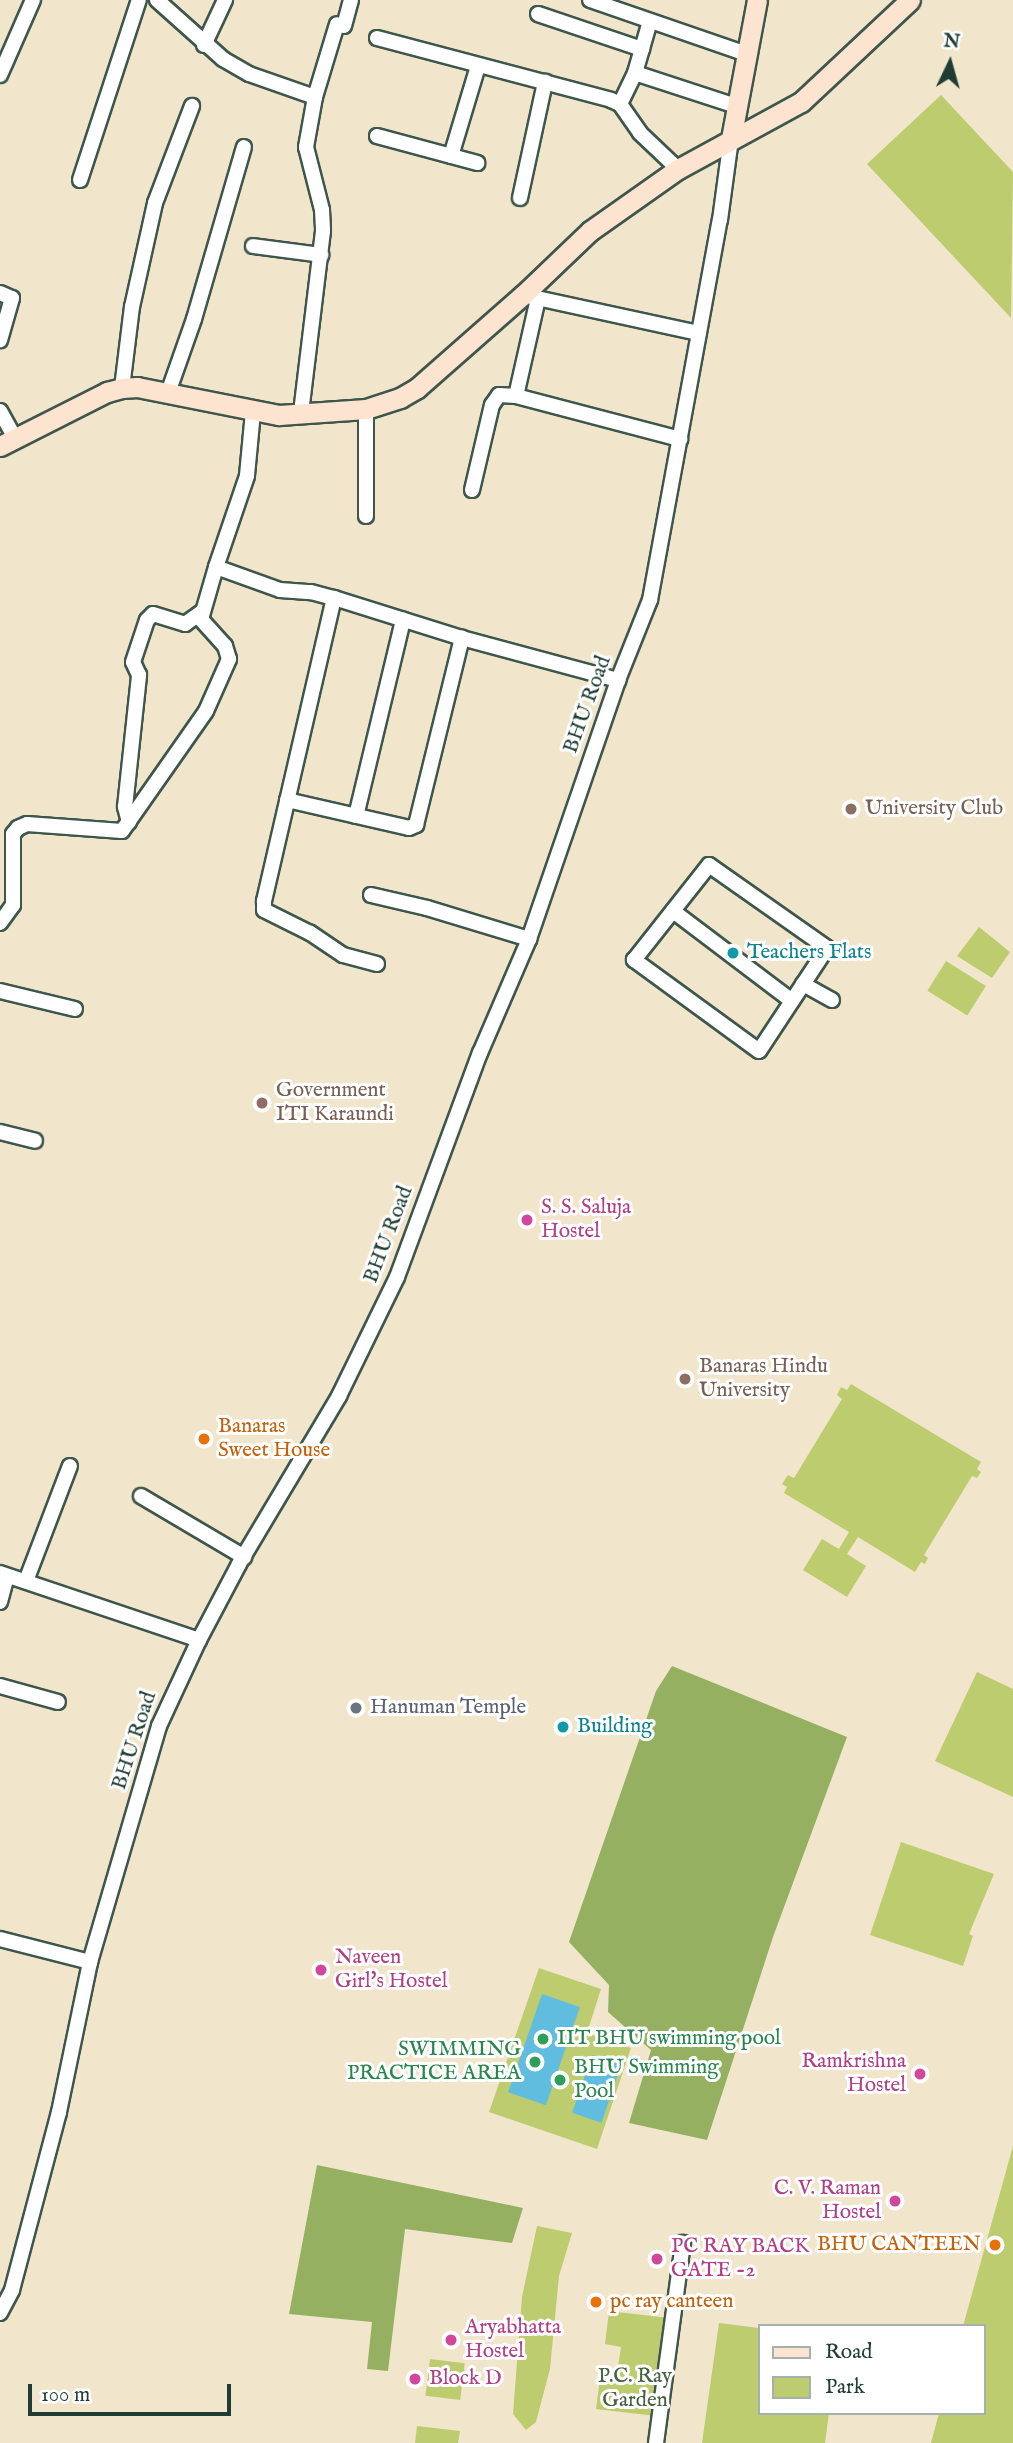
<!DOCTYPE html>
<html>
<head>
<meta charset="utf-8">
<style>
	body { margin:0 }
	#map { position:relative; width:1013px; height:2443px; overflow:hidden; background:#f1e6cc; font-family:"IM FELL English",serif }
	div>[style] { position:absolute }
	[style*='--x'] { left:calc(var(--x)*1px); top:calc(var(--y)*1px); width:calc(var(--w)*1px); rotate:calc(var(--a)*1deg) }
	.green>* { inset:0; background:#bdcc6e; transform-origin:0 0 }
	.forest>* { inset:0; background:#96b061 }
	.water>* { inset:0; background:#61bddf; transform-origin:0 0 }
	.roads { filter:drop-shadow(2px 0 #3e564b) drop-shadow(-2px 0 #3e564b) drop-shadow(0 2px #3e564b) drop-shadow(0 -2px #3e564b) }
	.street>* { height:14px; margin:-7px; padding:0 7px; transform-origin:7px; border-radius:7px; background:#fff }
	.secondary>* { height:19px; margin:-9.5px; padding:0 9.5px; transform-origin:9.5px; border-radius:9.5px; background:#fde4d1 }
	.dots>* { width:19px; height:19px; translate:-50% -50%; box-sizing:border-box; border:4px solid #fff; border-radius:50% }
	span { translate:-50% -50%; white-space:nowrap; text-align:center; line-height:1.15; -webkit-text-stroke:6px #fff; paint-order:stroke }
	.street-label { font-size:21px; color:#1f3d34 }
	.education-label { font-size:21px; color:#785e54 }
	.left { translate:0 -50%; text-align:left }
	.culture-label { font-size:21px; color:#0d838f }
	.hotel-label { font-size:21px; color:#b23c85 }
	.right { translate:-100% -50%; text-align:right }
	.food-label { font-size:21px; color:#c56008 }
	.worship-label { font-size:21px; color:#5b616d }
	.leisure-label { font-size:21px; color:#27864d }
	.park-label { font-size:21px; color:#466142 }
	.legend { position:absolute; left:758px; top:2324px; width:228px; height:91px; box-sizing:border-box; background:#fff; border:2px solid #a5b1ae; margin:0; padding:9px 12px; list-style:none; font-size:21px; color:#1f3d34 }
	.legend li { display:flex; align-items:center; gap:14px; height:35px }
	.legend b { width:35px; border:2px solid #a5b1ae }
	.north { position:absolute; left:915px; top:28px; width:70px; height:70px; -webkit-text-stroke:5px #fff; paint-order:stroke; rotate:5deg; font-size:19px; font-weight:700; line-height:28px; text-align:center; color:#1f3d34 }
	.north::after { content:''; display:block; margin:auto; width:24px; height:32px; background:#1f3d34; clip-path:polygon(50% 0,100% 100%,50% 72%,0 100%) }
	.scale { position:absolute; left:28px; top:2384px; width:203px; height:32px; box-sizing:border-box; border:4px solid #1f3d34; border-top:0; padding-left:9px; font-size:21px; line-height:24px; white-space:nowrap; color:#1f3d34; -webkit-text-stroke:5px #fff; paint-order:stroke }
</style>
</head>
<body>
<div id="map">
	<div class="green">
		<i style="clip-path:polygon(941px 95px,1013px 172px,1011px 318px,867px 164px)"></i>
		<i style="clip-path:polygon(979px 927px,1010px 952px,992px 978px,957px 956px)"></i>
		<i style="left:946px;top:961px;width:47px;height:35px;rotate:32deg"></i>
		<i style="clip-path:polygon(851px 1384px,981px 1462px,977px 1469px,981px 1472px,977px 1478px,972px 1476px,924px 1555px,928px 1558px,925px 1564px,921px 1562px,915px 1572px,858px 1537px,847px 1554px,866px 1566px,847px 1597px,803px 1570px,822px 1539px,839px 1549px,849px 1532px,784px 1493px,787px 1487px,782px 1484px,788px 1475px,794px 1478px,842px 1399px,837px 1395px,841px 1387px,847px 1390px)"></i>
		<i style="clip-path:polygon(977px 1672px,1013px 1689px,1013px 1797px,935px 1761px)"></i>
		<i style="clip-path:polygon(901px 1842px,994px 1874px,969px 1934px,973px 1936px,963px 1966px,870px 1935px)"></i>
		<i style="clip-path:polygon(539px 1968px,601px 1989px,587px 2033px,631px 2048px,597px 2149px,489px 2112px)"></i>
		<i style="clip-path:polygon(1013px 2146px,1013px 2443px,931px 2443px,939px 2413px,983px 2413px,983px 2326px,963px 2326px)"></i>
		<i style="clip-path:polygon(537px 2226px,572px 2233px,559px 2276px,550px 2369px,536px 2422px,526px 2430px,513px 2414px,522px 2297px)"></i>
		<i style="clip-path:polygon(609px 2311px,669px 2318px,656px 2416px,596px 2409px,601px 2371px,617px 2373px,621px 2347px,605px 2344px)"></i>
		<i style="clip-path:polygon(719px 2323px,759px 2328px,759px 2413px,829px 2413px,825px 2443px,702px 2443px)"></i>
		<i style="left:430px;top:2359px;width:35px;height:37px;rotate:7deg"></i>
		<i style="clip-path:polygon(417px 2426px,460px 2431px,458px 2443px,415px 2443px)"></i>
	</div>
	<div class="forest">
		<i style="clip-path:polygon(672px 1666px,847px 1737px,773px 1937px,707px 2140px,629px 2123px,651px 2050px,608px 2012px,609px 1985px,569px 1942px,656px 1691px)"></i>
		<i style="clip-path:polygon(317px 2165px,523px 2208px,512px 2243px,405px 2229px,388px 2371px,367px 2369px,372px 2322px,289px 2314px)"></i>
	</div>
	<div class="water">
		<i style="left:542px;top:1994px;width:40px;height:104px;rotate:19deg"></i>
		<i style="left:592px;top:2055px;width:31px;height:61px;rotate:19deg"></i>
	</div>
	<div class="roads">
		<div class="street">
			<i style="--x:157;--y:0;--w:89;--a:41.8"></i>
			<i style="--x:223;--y:59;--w:30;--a:30"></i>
			<i style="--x:249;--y:74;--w:70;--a:19.2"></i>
			<i style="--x:315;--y:97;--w:51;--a:100.2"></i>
			<i style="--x:306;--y:147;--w:65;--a:75.7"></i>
			<i style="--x:322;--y:210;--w:21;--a:87"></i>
			<i style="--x:323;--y:231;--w:184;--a:96.9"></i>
			<i style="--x:590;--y:0;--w:166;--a:19"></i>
			<i style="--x:538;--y:14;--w:110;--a:18.6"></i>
			<i style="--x:344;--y:26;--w:27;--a:-75"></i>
			<i style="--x:377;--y:38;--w:242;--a:14.8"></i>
			<i style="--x:611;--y:100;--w:10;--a:24"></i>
			<i style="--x:620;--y:104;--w:35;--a:55"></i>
			<i style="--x:640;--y:133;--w:52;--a:43.5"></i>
			<i style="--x:204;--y:45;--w:50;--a:-65"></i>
			<i style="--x:635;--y:73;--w:106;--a:18.1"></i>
			<i style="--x:0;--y:75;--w:82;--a:-66.3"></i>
			<i style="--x:315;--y:97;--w:76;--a:-73.2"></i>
			<i style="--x:620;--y:104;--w:34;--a:-64"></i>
			<i style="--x:635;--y:73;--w:54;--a:-73.9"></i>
			<i style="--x:377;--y:136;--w:104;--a:15.1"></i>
			<i style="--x:451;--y:156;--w:94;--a:-73.3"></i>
			<i style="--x:80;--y:180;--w:189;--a:-71.9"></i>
			<i style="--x:520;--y:198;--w:119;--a:-77.8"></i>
			<i style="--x:253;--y:246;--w:69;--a:7.5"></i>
			<i style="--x:0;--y:293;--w:13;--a:23"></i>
			<i style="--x:12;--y:298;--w:44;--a:105.9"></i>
			<i style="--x:523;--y:295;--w:180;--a:12.2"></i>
			<i style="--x:122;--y:388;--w:82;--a:-83"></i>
			<i style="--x:132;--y:307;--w:107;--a:-77.5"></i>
			<i style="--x:155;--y:203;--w:104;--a:-69.1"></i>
			<i style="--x:168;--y:393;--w:78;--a:-70.6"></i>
			<i style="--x:194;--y:319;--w:179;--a:-73.8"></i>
			<i style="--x:516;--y:396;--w:100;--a:-77.3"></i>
			<i style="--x:0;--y:411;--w:31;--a:61"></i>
			<i style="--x:253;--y:412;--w:64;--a:95.4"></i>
			<i style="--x:247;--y:476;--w:96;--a:108.8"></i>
			<i style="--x:216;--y:567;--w:68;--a:19.8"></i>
			<i style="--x:280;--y:590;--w:31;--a:4"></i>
			<i style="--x:311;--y:592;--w:24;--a:15"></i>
			<i style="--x:472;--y:490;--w:87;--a:-76.8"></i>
			<i style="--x:492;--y:405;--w:12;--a:-55"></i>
			<i style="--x:499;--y:395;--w:17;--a:3"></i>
			<i style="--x:516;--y:396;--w:170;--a:14.7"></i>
			<i style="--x:366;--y:516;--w:107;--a:-90"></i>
			<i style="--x:287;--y:800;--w:125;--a:12.9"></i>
			<i style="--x:409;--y:828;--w:8;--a:-23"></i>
			<i style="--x:416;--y:825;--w:193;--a:-76.2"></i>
			<i style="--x:356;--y:816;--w:202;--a:-76.5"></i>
			<i style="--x:129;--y:822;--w:16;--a:-105"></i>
			<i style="--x:125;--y:807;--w:133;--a:-83.9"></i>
			<i style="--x:139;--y:675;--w:14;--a:-115"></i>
			<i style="--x:133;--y:662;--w:44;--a:-71.6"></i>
			<i style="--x:147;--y:620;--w:8;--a:-45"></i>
			<i style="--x:153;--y:614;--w:34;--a:17"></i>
			<i style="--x:185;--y:624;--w:19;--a:-36"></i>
			<i style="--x:709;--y:865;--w:144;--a:35.1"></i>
			<i style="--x:827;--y:948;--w:123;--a:123.4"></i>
			<i style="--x:759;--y:1051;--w:155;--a:-143.9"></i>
			<i style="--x:634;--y:960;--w:121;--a:-51.7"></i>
			<i style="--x:371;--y:895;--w:57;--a:13.1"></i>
			<i style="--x:427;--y:908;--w:107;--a:16.9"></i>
			<i style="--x:673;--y:911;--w:149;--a:37.1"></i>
			<i style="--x:0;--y:923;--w:22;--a:-54"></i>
			<i style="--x:13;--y:905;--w:71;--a:-90"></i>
			<i style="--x:13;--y:834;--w:8;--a:-50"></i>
			<i style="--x:18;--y:828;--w:10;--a:-24"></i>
			<i style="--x:27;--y:824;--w:95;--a:4.2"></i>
			<i style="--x:122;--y:831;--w:146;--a:-55"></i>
			<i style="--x:206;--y:711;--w:57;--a:-66.1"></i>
			<i style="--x:229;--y:659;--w:14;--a:-107"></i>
			<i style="--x:225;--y:646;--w:36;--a:-132"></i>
			<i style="--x:201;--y:619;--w:54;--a:-73.9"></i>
			<i style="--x:377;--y:964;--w:35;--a:-165"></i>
			<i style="--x:343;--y:955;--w:40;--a:-146"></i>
			<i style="--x:310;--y:933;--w:51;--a:-153.4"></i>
			<i style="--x:264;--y:910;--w:9;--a:-90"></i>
			<i style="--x:264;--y:901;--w:311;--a:-77"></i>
			<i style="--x:334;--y:598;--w:134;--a:17.4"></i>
			<i style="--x:462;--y:638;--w:162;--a:15.1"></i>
			<i style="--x:803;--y:984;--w:33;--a:29"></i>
			<i style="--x:0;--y:991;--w:77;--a:13.5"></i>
			<i style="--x:0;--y:1132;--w:36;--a:14"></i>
			<i style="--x:141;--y:1496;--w:120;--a:30.6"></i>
			<i style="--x:0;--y:1573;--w:210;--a:18.6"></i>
			<i style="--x:26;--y:1581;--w:123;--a:-69.1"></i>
			<i style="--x:0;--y:1602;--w:27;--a:-75"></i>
			<i style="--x:0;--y:1686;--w:60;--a:15.4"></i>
			<i style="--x:0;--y:1939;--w:93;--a:14.3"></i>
			<i style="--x:0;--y:2313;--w:26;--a:-62"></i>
			<i style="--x:12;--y:2290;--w:184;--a:-75.2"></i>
			<i style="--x:59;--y:2112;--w:153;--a:-78.3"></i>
			<i style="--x:90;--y:1962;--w:246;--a:-73.7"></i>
			<i style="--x:159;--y:1726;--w:95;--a:-65.1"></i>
			<i style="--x:199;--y:1640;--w:86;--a:-62.2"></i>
			<i style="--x:239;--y:1564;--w:196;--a:-59.2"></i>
			<i style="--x:339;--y:1396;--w:132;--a:-64"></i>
			<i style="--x:397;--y:1277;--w:239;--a:-69.7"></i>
			<i style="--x:480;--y:1053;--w:124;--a:-66.7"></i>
			<i style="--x:529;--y:939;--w:274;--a:-71"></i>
			<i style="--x:618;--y:680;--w:86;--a:-68.2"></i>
			<i style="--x:650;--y:600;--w:386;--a:-79.6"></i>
			<i style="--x:720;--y:220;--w:82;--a:-82.3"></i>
			<i style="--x:656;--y:2443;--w:202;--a:-82.3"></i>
		</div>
		<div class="secondary">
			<i style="--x:731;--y:139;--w:141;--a:-79.4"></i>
			<i style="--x:0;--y:446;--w:120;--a:-26.8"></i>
			<i style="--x:107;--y:392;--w:16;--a:-15"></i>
			<i style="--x:122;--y:388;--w:15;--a:-4"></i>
			<i style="--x:137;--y:387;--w:145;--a:11.2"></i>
			<i style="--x:279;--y:415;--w:87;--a:-3.9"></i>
			<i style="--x:366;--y:409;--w:36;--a:-18"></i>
			<i style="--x:400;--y:398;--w:20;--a:-30"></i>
			<i style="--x:417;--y:388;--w:141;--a:-41.3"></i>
			<i style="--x:523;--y:295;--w:93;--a:-43.7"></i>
			<i style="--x:590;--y:231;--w:108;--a:-35.2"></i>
			<i style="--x:678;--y:169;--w:140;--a:-28.6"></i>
			<i style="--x:801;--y:102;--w:149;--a:-43.1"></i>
		</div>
	</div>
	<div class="dots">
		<i style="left:851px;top:809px;background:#8d6e63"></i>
		<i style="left:733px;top:953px;background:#0f9aa8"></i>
		<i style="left:262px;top:1103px;background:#8d6e63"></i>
		<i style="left:527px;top:1220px;background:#d1479c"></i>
		<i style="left:685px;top:1379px;background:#8d6e63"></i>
		<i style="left:204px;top:1439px;background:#e8710a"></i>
		<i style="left:356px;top:1708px;background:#6b7280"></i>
		<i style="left:563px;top:1727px;background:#0f9aa8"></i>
		<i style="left:321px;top:1970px;background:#d1479c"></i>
		<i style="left:543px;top:2039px;background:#2e9e5b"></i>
		<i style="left:535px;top:2062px;background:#2e9e5b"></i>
		<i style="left:920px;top:2074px;background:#d1479c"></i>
		<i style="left:560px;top:2080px;background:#2e9e5b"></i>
		<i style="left:895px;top:2201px;background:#d1479c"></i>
		<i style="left:995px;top:2245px;background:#e8710a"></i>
		<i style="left:657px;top:2259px;background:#d1479c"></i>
		<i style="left:596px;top:2302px;background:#e8710a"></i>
		<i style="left:451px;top:2340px;background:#d1479c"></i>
		<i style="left:415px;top:2379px;background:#d1479c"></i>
	</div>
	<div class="street-label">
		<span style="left:588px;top:705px;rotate:-70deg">BHU Road</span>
		<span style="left:389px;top:1235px;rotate:-69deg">BHU Road</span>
		<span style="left:135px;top:1741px;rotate:-72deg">BHU Road</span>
	</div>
	<div class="education-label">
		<span class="left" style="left:865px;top:809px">University Club</span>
		<span class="left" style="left:276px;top:1103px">Government<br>ITI Karaundi</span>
		<span class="left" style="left:699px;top:1379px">Banaras Hindu<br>University</span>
	</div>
	<div class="culture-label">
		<span class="left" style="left:747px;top:953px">Teachers Flats</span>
		<span class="left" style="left:577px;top:1727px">Building</span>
	</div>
	<div class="hotel-label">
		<span class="left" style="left:541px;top:1220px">S. S. Saluja<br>Hostel</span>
		<span class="left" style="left:335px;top:1970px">Naveen<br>Girl's Hostel</span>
		<span class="right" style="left:906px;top:2074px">Ramkrishna<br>Hostel</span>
		<span class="right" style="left:881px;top:2201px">C. V. Raman<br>Hostel</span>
		<span class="left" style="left:671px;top:2259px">PC RAY BACK<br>GATE -2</span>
		<span class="left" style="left:465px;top:2340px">Aryabhatta<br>Hostel</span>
		<span class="left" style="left:429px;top:2379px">Block D</span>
	</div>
	<div class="food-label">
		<span class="left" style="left:218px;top:1439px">Banaras<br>Sweet House</span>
		<span class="right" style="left:981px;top:2245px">BHU CANTEEN</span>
		<span class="left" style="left:610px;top:2302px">pc ray canteen</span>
	</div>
	<div class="worship-label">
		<span class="left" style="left:370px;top:1708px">Hanuman Temple</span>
	</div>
	<div class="leisure-label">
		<span class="left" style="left:557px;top:2039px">IIT BHU swimming pool</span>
		<span class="right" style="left:521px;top:2062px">SWIMMING<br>PRACTICE AREA</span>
		<span class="left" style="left:574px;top:2080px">BHU Swimming<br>Pool</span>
	</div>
	<div class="park-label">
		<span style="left:635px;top:2389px">P.C. Ray<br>Garden</span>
	</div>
	<ul class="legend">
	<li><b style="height:9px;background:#fde4d1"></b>Road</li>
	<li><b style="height:19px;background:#bdcc6e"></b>Park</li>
	</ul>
	<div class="north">N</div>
	<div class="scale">100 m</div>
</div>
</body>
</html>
